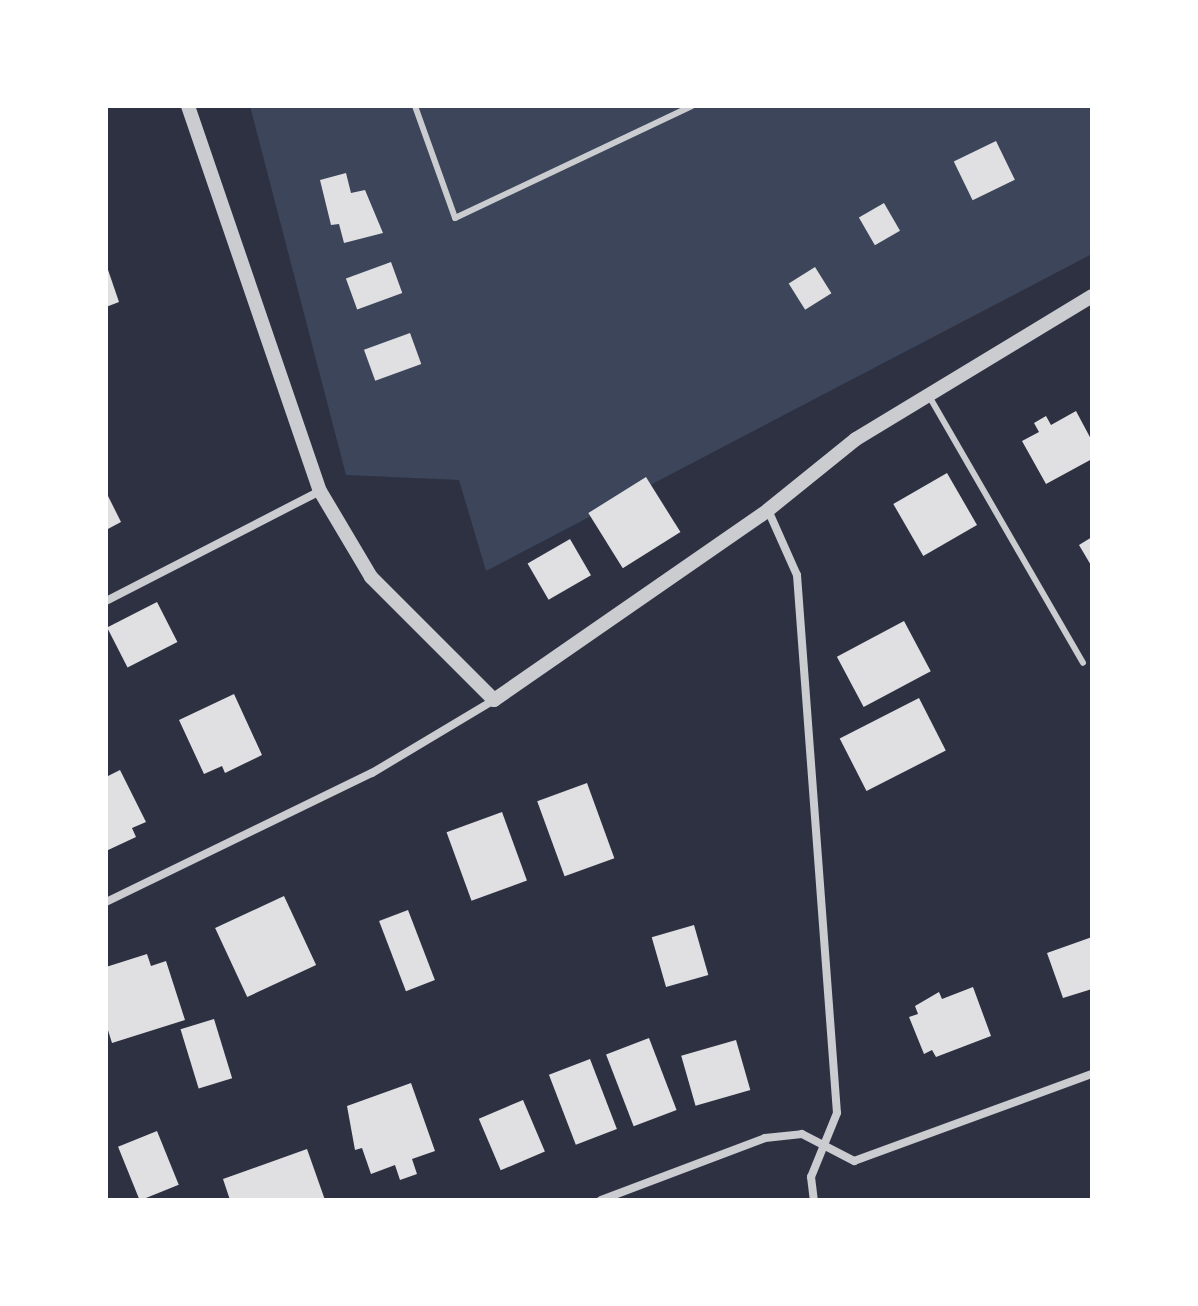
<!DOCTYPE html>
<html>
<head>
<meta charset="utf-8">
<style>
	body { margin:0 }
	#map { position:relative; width:1198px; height:1306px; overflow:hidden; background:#2d3142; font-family:"PT Sans Narrow",sans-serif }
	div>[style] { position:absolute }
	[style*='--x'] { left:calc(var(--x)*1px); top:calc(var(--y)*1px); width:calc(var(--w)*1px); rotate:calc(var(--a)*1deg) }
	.green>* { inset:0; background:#3c4559 }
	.building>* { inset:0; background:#e0e0e3; transform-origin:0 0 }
	.service>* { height:6px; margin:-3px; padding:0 3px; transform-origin:3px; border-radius:3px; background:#caccd0 }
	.minor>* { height:8px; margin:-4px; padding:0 4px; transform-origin:4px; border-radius:4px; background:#caccd0 }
	.tertiary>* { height:14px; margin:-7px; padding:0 7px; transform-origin:7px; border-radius:7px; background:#caccd0 }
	span { translate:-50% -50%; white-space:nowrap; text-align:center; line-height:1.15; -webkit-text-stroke:6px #fff; paint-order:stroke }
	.frame { position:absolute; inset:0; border:108px solid #fff; pointer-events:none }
</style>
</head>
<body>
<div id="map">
	<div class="green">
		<i style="clip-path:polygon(250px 106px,1092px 106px,1092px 254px,486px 571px,459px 480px,346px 475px)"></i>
	</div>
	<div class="building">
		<i style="left:996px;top:141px;width:43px;height:47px;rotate:64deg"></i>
		<i style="clip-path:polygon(346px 173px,351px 193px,365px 190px,383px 233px,344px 243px,339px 224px,331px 225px,320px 180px)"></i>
		<i style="left:884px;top:203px;width:32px;height:29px;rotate:60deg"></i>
		<i style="left:391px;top:262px;width:33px;height:48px;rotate:70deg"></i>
		<i style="clip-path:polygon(106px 264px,119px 302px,106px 307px)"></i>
		<i style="left:815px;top:267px;width:31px;height:31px;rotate:58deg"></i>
		<i style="left:410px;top:333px;width:33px;height:49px;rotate:70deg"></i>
		<i style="clip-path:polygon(1076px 411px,1092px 441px,1092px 459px,1046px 484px,1022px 441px,1039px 432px,1034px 423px,1046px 416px,1051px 425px)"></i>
		<i style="left:947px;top:473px;width:60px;height:62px;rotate:60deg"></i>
		<i style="left:646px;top:477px;width:65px;height:68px;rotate:58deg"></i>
		<i style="clip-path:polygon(106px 492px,121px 522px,106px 530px)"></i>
		<i style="clip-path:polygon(1092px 537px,1092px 567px,1079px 545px)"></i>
		<i style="left:570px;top:539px;width:42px;height:49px;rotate:60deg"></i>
		<i style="left:157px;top:602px;width:45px;height:56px;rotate:63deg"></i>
		<i style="left:904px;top:621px;width:57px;height:76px;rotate:62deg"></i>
		<i style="clip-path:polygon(234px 694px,262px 755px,225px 773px,222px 766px,204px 774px,179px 720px)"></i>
		<i style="left:919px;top:698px;width:59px;height:89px;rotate:63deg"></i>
		<i style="clip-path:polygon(120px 770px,146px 822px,132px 828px,136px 837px,106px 851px,106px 777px)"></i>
		<i style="left:587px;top:783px;width:80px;height:53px;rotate:70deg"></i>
		<i style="left:502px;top:812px;width:73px;height:59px;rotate:70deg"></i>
		<i style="left:284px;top:896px;width:76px;height:76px;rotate:65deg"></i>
		<i style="left:408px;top:910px;width:75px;height:31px;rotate:69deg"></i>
		<i style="left:694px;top:925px;width:52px;height:44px;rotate:74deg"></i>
		<i style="clip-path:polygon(1092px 937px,1092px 989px,1063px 998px,1047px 953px)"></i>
		<i style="clip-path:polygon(147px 954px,151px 966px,166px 961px,185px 1020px,112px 1043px,106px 1024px,106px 967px)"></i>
		<i style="clip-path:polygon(973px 987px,991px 1036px,936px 1057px,932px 1050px,924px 1054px,909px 1017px,918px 1014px,915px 1006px,939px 992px,942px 999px)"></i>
		<i style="left:214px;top:1019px;width:62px;height:35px;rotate:73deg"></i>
		<i style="left:649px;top:1038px;width:77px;height:46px;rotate:69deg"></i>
		<i style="left:736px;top:1040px;width:52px;height:57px;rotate:74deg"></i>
		<i style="left:590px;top:1059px;width:75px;height:44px;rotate:69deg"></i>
		<i style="clip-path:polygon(411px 1083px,435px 1151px,412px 1159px,417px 1174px,400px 1180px,395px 1165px,371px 1174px,362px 1148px,355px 1150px,347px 1106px)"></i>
		<i style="left:523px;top:1100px;width:56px;height:48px;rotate:67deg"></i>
		<i style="left:157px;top:1131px;width:58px;height:42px;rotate:68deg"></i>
		<i style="clip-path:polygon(307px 1149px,325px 1200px,230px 1200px,223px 1179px)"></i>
	</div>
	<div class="service">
		<i style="--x:415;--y:106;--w:119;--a:70.3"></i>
		<i style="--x:455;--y:218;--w:262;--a:-25.3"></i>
		<i style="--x:929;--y:396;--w:308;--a:60"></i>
	</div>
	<div class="minor">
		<i style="--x:768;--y:510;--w:71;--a:66"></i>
		<i style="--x:797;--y:575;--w:539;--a:85.75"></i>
		<i style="--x:837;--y:1113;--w:69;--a:112.1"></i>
		<i style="--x:811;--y:1177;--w:23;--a:83"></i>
		<i style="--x:106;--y:601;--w:241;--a:-27.2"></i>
		<i style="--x:106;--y:902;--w:296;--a:-25.9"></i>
		<i style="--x:372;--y:773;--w:142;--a:-30.9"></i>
		<i style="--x:601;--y:1200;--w:175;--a:-20.7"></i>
		<i style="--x:765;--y:1138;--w:37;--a:-6"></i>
		<i style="--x:802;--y:1134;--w:59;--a:27.4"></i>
		<i style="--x:854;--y:1161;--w:253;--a:-20.1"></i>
	</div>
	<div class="tertiary">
		<i style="--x:188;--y:106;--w:407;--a:71.1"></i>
		<i style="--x:320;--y:491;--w:100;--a:59.3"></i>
		<i style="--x:371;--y:577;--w:174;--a:45"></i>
		<i style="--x:494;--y:700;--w:333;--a:-34.7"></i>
		<i style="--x:768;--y:510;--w:113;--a:-38.9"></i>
		<i style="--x:856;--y:439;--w:276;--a:-31.2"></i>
	</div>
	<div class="frame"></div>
</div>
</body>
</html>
